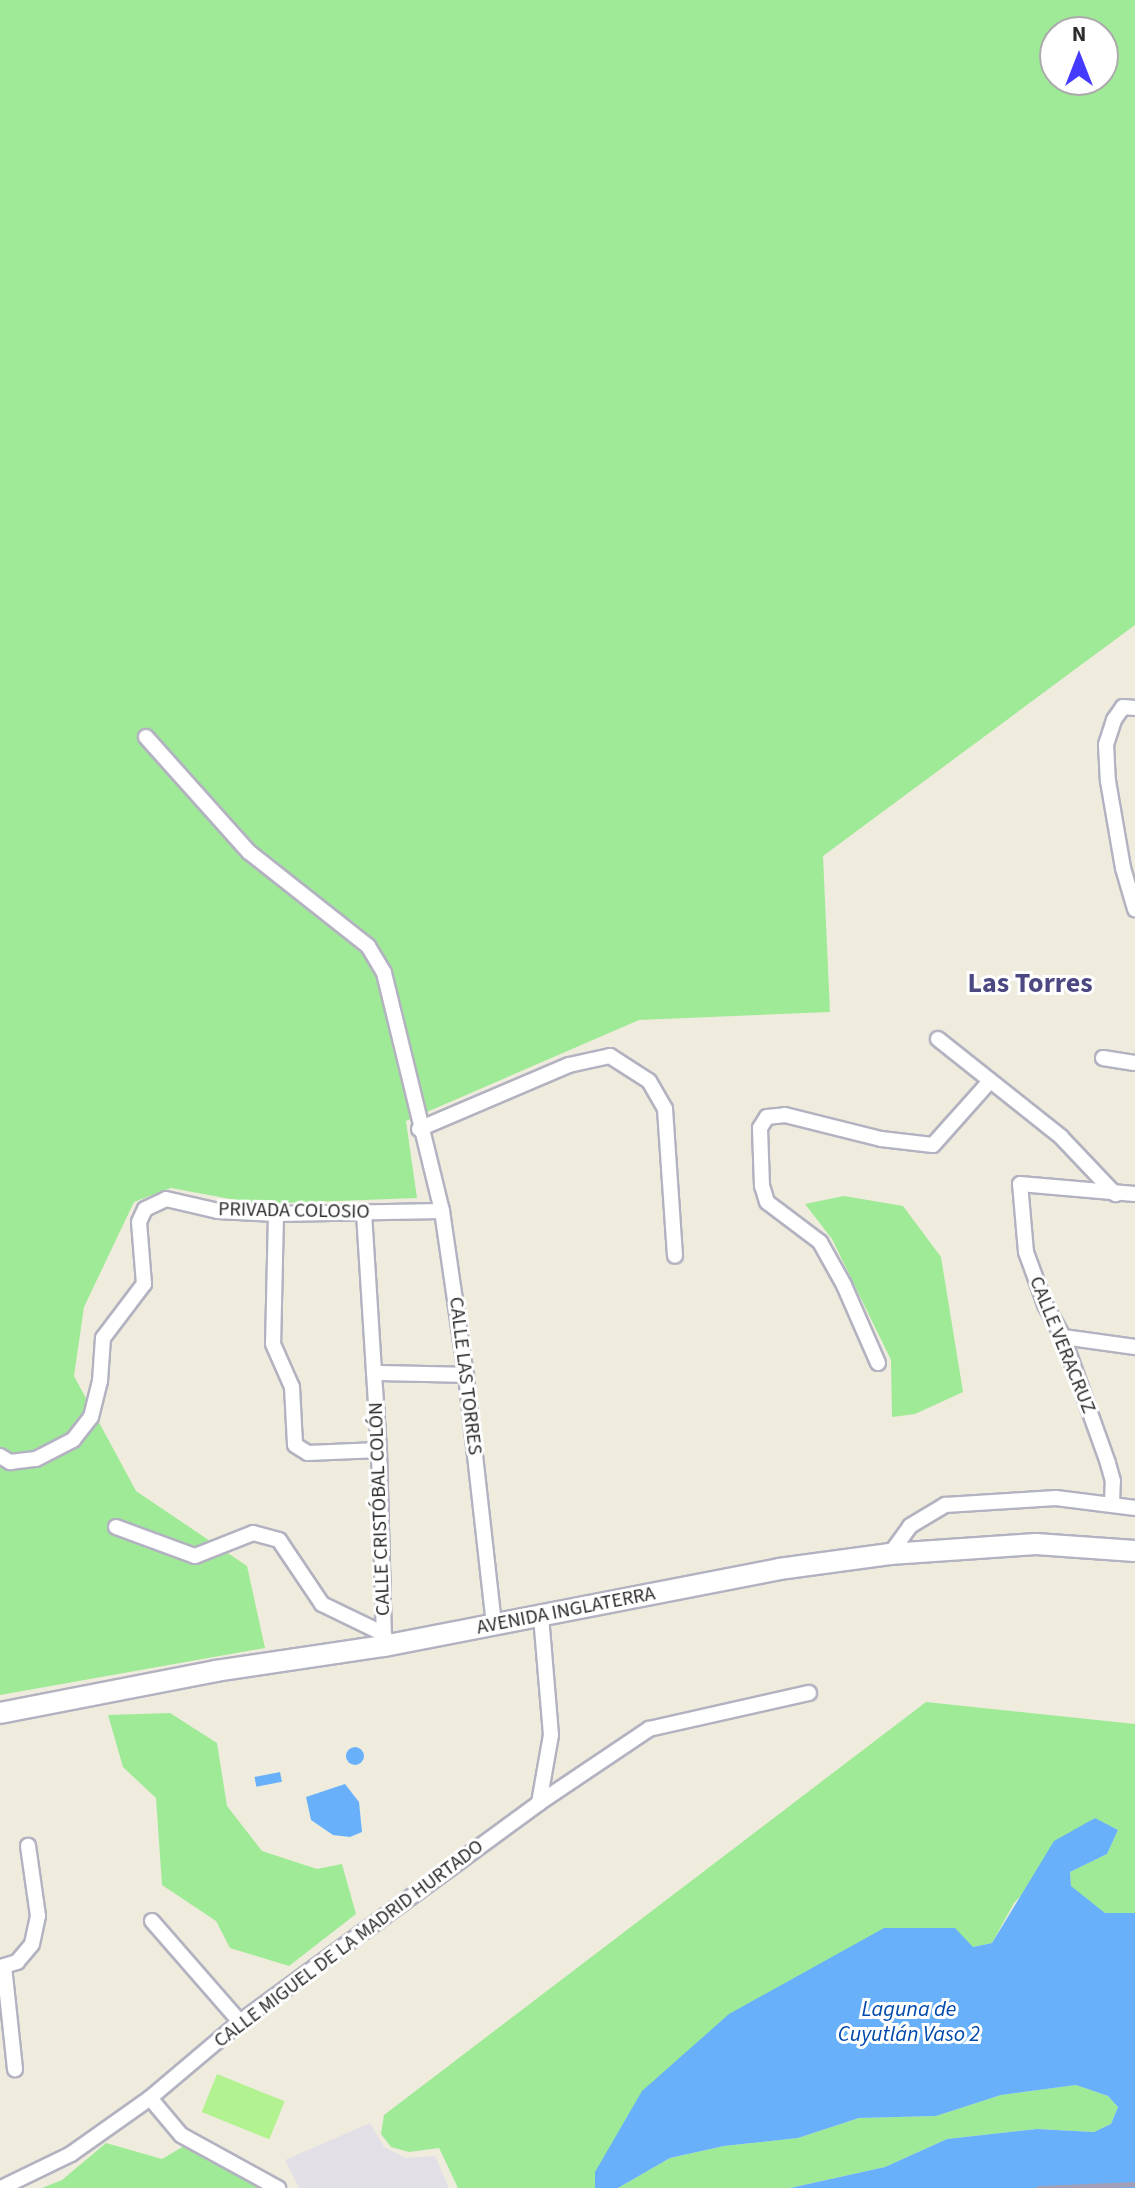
<!DOCTYPE html>
<html>
<head>
<meta charset="utf-8">
<style>
	body { margin:0 }
	#map { position:relative; width:1135px; height:2188px; overflow:hidden; background:#efecde; font-family:"Source Sans 3",sans-serif }
	div>[style] { position:absolute }
	[style*='--x'] { left:calc(var(--x)*1px); top:calc(var(--y)*1px); width:calc(var(--w)*1px); rotate:calc(var(--a)*1deg) }
	.industrial>* { inset:0; background:#e3dfe7 }
	.green>* { inset:0; background:#9fea96 }
	.pitch>* { inset:0; background:#b2f291; transform-origin:0 0 }
	.water>* { inset:0; background:#68b1fa; transform-origin:0 0 }
	.round { border-radius:50% }
	.roads { filter:drop-shadow(2px 0 #b3b2c1) drop-shadow(-2px 0 #b3b2c1) drop-shadow(0 2px #b3b2c1) drop-shadow(0 -2px #b3b2c1) }
	.street>* { height:14px; margin:-7px; padding:0 7px; transform-origin:7px; border-radius:7px; background:#fff }
	.secondary>* { height:20px; margin:-10px; padding:0 10px; transform-origin:10px; border-radius:10px; background:#fff }
	.rail>* { height:5px; margin:-2.5px; padding:0 2.5px; transform-origin:2.5px; border-radius:2.5px; background:#a2a0b8 }
	span { translate:-50% -50%; white-space:nowrap; text-align:center; line-height:1.15; -webkit-text-stroke:6px #fff; paint-order:stroke }
	.street-label { font-size:20px; color:#2d2d2d }
	.water-label { font-size:22px; color:#0149ac; font-style:italic }
	.district-label { font-size:28px; color:#4b4882; font-weight:700 }
	.north { position:absolute; left:1039px; top:16px; width:80px; height:80px; box-sizing:border-box; background:#fff; border:2px solid #ababab; border-radius:50%; rotate:0deg; font-size:22px; font-weight:700; line-height:32px; text-align:center; color:#2d2d2d }
	.north::after { content:''; display:block; margin:auto; width:28px; height:36px; background:#453bff; clip-path:polygon(50% 0,100% 100%,50% 72%,0 100%) }
</style>
</head>
<body>
<div id="map">
	<div class="industrial">
		<i style="clip-path:polygon(370px 2123px,384px 2147px,406px 2158px,435px 2156px,449px 2188px,299px 2188px,285px 2160px)"></i>
	</div>
	<div class="green">
		<i style="clip-path:polygon(evenodd,0 0,1135px 0,1135px 625px,823px 856px,830px 1012px,639px 1020px,406px 1121px,417px 1198px,257px 1204px,171px 1188px,134px 1202px,84px 1307px,74px 1376px,136px 1491px,247px 1566px,265px 1648px,0 1695px,0 0,1055px 32px,1103px 32px,1103px 80px,1055px 80px,1055px 32px)"></i>
		<i style="clip-path:polygon(844px 1196px,903px 1206px,941px 1257px,963px 1392px,915px 1414px,892px 1417px,891px 1360px,832px 1239px,805px 1204px)"></i>
		<i style="clip-path:polygon(926px 1702px,1135px 1724px,1135px 1913px,1105px 1913px,1071px 1887px,1070px 1872px,1107px 1854px,1118px 1830px,1094px 1818px,1014px 1903px,992px 1943px,973px 1947px,596px 2188px,458px 2188px,439px 2148px,409px 2152px,391px 2147px,381px 2134px,384px 2115px)"></i>
		<i style="clip-path:polygon(170px 1713px,217px 1743px,227px 1806px,262px 1851px,317px 1869px,342px 1864px,356px 1914px,289px 1966px,230px 1948px,216px 1921px,162px 1885px,156px 1798px,123px 1767px,108px 1715px)"></i>
		<i style="clip-path:polygon(1076px 2085px,1108px 2096px,1118px 2107px,1111px 2124px,1094px 2132px,1037px 2129px,947px 2139px,885px 2167px,790px 2188px,618px 2188px,670px 2158px,724px 2146px,798px 2138px,859px 2118px,936px 2116px,1001px 2095px)"></i>
		<i style="clip-path:polygon(106px 2143px,162px 2159px,184px 2146px,246px 2177px,261px 2188px,42px 2188px,62px 2180px)"></i>
	</div>
	<div class="pitch">
		<i style="left:217px;top:2074px;width:73px;height:41px;rotate:22deg"></i>
	</div>
	<div class="water">
		<i class="round" style="left:346px;top:1747px;width:18px;height:18px"></i>
		<i style="left:280px;top:1772px;width:10px;height:26px;rotate:79deg"></i>
		<i style="clip-path:polygon(345px 1784px,359px 1802px,362px 1832px,350px 1837px,333px 1835px,311px 1820px,306px 1797px)"></i>
		<i style="clip-path:polygon(1095px 1818px,1118px 1830px,1107px 1854px,1070px 1872px,1071px 1886px,1105px 1913px,1135px 1913px,1135px 2188px,790px 2188px,885px 2167px,947px 2139px,1037px 2129px,1094px 2132px,1111px 2124px,1118px 2107px,1108px 2096px,1076px 2085px,1001px 2095px,936px 2116px,859px 2118px,798px 2138px,724px 2146px,670px 2158px,618px 2188px,595px 2188px,595px 2172px,642px 2091px,729px 2014px,884px 1928px,955px 1928px,973px 1947px,992px 1943px,1054px 1841px)"></i>
	</div>
	<div class="roads">
		<div class="street">
			<i style="--x:1135;--y:708;--w:12;--a:-175"></i>
			<i style="--x:1123;--y:707;--w:16;--a:125"></i>
			<i style="--x:1114;--y:720;--w:26;--a:108"></i>
			<i style="--x:1106;--y:745;--w:36;--a:87"></i>
			<i style="--x:1108;--y:781;--w:88;--a:80.2"></i>
			<i style="--x:1123;--y:868;--w:43;--a:73.7"></i>
			<i style="--x:146;--y:737;--w:154;--a:48.2"></i>
			<i style="--x:249;--y:852;--w:152;--a:38.3"></i>
			<i style="--x:368;--y:946;--w:31;--a:59"></i>
			<i style="--x:384;--y:973;--w:245;--a:76.3"></i>
			<i style="--x:442;--y:1211;--w:166;--a:81.7"></i>
			<i style="--x:466;--y:1375;--w:252;--a:83.6"></i>
			<i style="--x:938;--y:1039;--w:157;--a:38.5"></i>
			<i style="--x:1061;--y:1137;--w:79;--a:46.5"></i>
			<i style="--x:1103;--y:1058;--w:32;--a:9"></i>
			<i style="--x:419;--y:1129;--w:163;--a:-23.1"></i>
			<i style="--x:569;--y:1065;--w:42;--a:-12.4"></i>
			<i style="--x:610;--y:1056;--w:46;--a:32.7"></i>
			<i style="--x:649;--y:1081;--w:32;--a:60"></i>
			<i style="--x:665;--y:1109;--w:147;--a:86.1"></i>
			<i style="--x:364;--y:1213;--w:237;--a:86.4"></i>
			<i style="--x:379;--y:1450;--w:196;--a:88.5"></i>
			<i style="--x:276;--y:1214;--w:130;--a:91.3"></i>
			<i style="--x:273;--y:1344;--w:47;--a:66.2"></i>
			<i style="--x:292;--y:1387;--w:58;--a:87"></i>
			<i style="--x:295;--y:1445;--w:15;--a:32"></i>
			<i style="--x:308;--y:1453;--w:71;--a:-2.4"></i>
			<i style="--x:1063;--y:1337;--w:73;--a:7.9"></i>
			<i style="--x:878;--y:1363;--w:85;--a:-113.6"></i>
			<i style="--x:844;--y:1285;--w:49;--a:-119.2"></i>
			<i style="--x:820;--y:1242;--w:66;--a:-143"></i>
			<i style="--x:767;--y:1202;--w:17;--a:-107"></i>
			<i style="--x:762;--y:1186;--w:58;--a:-92"></i>
			<i style="--x:760;--y:1128;--w:13;--a:-58"></i>
			<i style="--x:767;--y:1117;--w:18;--a:-6"></i>
			<i style="--x:785;--y:1115;--w:99;--a:14"></i>
			<i style="--x:881;--y:1139;--w:52;--a:6.6"></i>
			<i style="--x:933;--y:1145;--w:86;--a:-48.3"></i>
			<i style="--x:374;--y:1373;--w:92;--a:1.2"></i>
			<i style="--x:0;--y:1456;--w:12;--a:31"></i>
			<i style="--x:10;--y:1462;--w:26;--a:-7"></i>
			<i style="--x:36;--y:1459;--w:42;--a:-27.2"></i>
			<i style="--x:73;--y:1440;--w:29;--a:-52"></i>
			<i style="--x:91;--y:1417;--w:37;--a:-76"></i>
			<i style="--x:100;--y:1381;--w:43;--a:-86"></i>
			<i style="--x:103;--y:1338;--w:68;--a:-52.8"></i>
			<i style="--x:144;--y:1284;--w:62;--a:-94.6"></i>
			<i style="--x:139;--y:1222;--w:14;--a:-65"></i>
			<i style="--x:145;--y:1209;--w:23;--a:-25"></i>
			<i style="--x:166;--y:1199;--w:53;--a:13"></i>
			<i style="--x:218;--y:1211;--w:58;--a:3"></i>
			<i style="--x:276;--y:1214;--w:166;--a:-1"></i>
			<i style="--x:1112;--y:1504;--w:23;--a:-88"></i>
			<i style="--x:1113;--y:1481;--w:19;--a:-106"></i>
			<i style="--x:1108;--y:1463;--w:134;--a:-109.7"></i>
			<i style="--x:1063;--y:1337;--w:38;--a:-119"></i>
			<i style="--x:1045;--y:1304;--w:55;--a:-110.1"></i>
			<i style="--x:1026;--y:1252;--w:68;--a:-95"></i>
			<i style="--x:1020;--y:1184;--w:115;--a:5"></i>
			<i style="--x:116;--y:1527;--w:84;--a:20.2"></i>
			<i style="--x:195;--y:1556;--w:62;--a:-21.6"></i>
			<i style="--x:253;--y:1533;--w:27;--a:15"></i>
			<i style="--x:279;--y:1540;--w:77;--a:56.1"></i>
			<i style="--x:322;--y:1604;--w:69;--a:25.8"></i>
			<i style="--x:890;--y:1554;--w:34;--a:-54"></i>
			<i style="--x:910;--y:1526;--w:41;--a:-31"></i>
			<i style="--x:945;--y:1505;--w:111;--a:-3.6"></i>
			<i style="--x:1056;--y:1498;--w:80;--a:7.2"></i>
			<i style="--x:539;--y:1803;--w:133;--a:-33.9"></i>
			<i style="--x:649;--y:1729;--w:164;--a:-12.7"></i>
			<i style="--x:152;--y:1921;--w:134;--a:48.9"></i>
			<i style="--x:4;--y:1966;--w:14;--a:-17"></i>
			<i style="--x:17;--y:1962;--w:23;--a:-50"></i>
			<i style="--x:32;--y:1944;--w:29;--a:-78"></i>
			<i style="--x:38;--y:1916;--w:71;--a:-98.1"></i>
			<i style="--x:4;--y:1966;--w:104;--a:83.9"></i>
			<i style="--x:150;--y:2098;--w:48;--a:50"></i>
			<i style="--x:181;--y:2135;--w:111;--a:28.7"></i>
			<i style="--x:1;--y:2188;--w:78;--a:-25.9"></i>
			<i style="--x:71;--y:2154;--w:97;--a:-35.3"></i>
			<i style="--x:150;--y:2098;--w:118;--a:-40.2"></i>
			<i style="--x:240;--y:2022;--w:371;--a:-36.2"></i>
			<i style="--x:539;--y:1803;--w:69;--a:-80"></i>
			<i style="--x:551;--y:1735;--w:120;--a:-94.8"></i>
		</div>
		<div class="secondary">
			<i style="--x:0;--y:1713;--w:220;--a:-11"></i>
			<i style="--x:216;--y:1671;--w:170;--a:-8.5"></i>
			<i style="--x:384;--y:1646;--w:402;--a:-11"></i>
			<i style="--x:779;--y:1569;--w:112;--a:-7.7"></i>
			<i style="--x:890;--y:1554;--w:146;--a:-3.9"></i>
			<i style="--x:1036;--y:1544;--w:99;--a:4"></i>
		</div>
	</div>
	<div class="rail">
		<i style="--x:1039;--y:2188;--w:96;--a:-2.4"></i>
	</div>
	<div class="street-label">
		<span style="left:294px;top:1211px;rotate:1deg">PRIVADA COLOSIO</span>
		<span style="left:1062px;top:1345px;rotate:68deg">CALLE VERACRUZ</span>
		<span style="left:465px;top:1376px;rotate:83deg">CALLE LAS TORRES</span>
		<span style="left:380px;top:1509px;rotate:-92deg">CALLE CRISTÓBAL COLÓN</span>
		<span style="left:566px;top:1611px;rotate:-11deg">AVENIDA INGLATERRA</span>
		<span style="left:349px;top:1944px;rotate:-37deg">CALLE MIGUEL DE LA MADRID HURTADO</span>
	</div>
	<div class="water-label">
		<span style="left:909px;top:2022px">Laguna de<br>Cuyutlán Vaso 2</span>
	</div>
	<div class="district-label">
		<span style="left:1030px;top:983px">Las Torres</span>
	</div>
	<div class="north">N</div>
</div>
</body>
</html>
